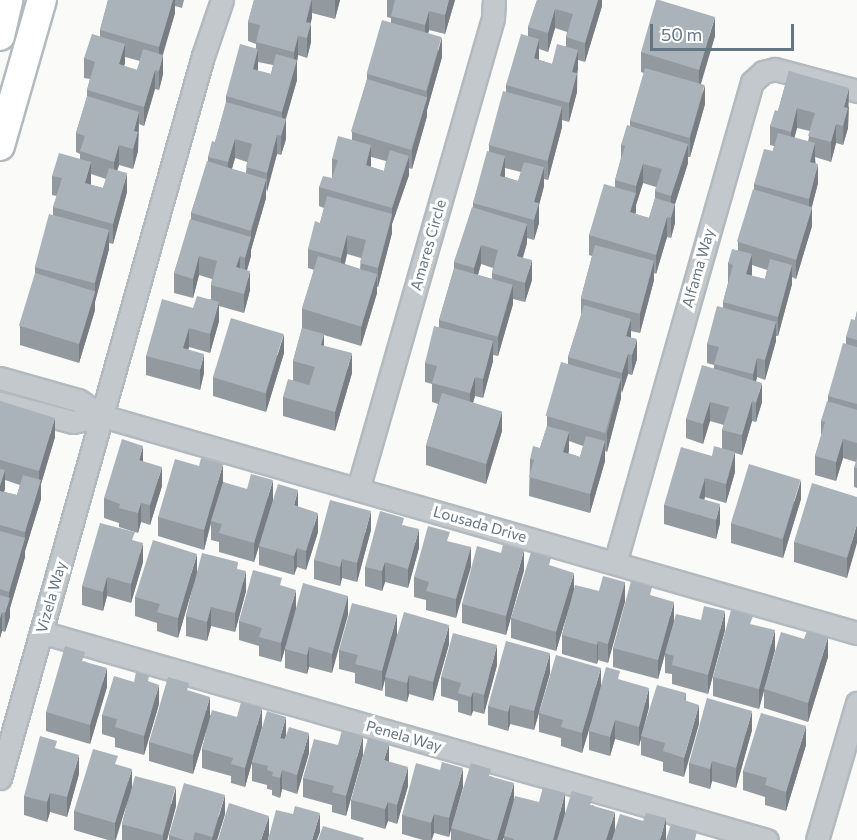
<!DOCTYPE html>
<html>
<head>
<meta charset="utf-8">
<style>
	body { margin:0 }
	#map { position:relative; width:857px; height:840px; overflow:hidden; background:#fafaf8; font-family:Commissioner,sans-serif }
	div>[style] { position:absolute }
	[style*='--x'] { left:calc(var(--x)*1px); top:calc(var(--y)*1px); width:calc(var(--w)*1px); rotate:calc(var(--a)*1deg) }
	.roads { filter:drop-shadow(2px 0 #b3babf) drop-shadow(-2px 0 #b3babf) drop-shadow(0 2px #b3babf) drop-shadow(0 -2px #b3babf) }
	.street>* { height:21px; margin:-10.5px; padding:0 10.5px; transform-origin:10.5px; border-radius:10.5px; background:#c3c8cc }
	.secondary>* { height:28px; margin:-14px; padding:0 14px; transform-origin:14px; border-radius:14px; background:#fff }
	.wall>* { inset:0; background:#929a9f }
	.shaded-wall>* { inset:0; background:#777d82 }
	.building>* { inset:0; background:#aab3b9; transform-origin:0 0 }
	span { translate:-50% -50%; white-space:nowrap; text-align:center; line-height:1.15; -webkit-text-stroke:6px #fff; paint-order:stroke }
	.street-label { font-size:15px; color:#657683 }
	.scale { position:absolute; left:650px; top:24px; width:144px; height:27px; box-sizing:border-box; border:3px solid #657683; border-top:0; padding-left:8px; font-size:18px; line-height:21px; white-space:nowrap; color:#657683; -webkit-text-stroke:4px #fff; paint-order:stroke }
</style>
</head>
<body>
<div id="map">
	<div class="roads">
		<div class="street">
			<i style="--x:0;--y:378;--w:81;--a:15.8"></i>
			<i style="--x:78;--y:400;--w:29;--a:34"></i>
			<i style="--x:102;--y:416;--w:786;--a:16.04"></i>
			<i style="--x:0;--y:403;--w:75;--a:14.6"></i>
			<i style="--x:73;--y:422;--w:30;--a:-12"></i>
			<i style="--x:358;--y:489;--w:490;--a:-74"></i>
			<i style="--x:493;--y:18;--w:18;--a:-87"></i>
			<i style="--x:615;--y:563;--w:500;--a:-74.1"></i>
			<i style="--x:752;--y:82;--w:15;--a:-42"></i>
			<i style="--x:763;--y:72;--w:12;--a:-14"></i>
			<i style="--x:775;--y:69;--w:85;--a:15"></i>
			<i style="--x:41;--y:632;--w:755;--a:15.99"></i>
			<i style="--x:0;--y:778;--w:750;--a:-74.3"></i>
			<i style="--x:203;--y:56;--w:59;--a:-71.3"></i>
			<i style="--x:817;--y:840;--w:143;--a:-73.7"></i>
		</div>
		<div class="secondary">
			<i style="--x:0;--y:36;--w:37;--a:-77"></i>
			<i style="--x:0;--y:146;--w:152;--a:-74"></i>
		</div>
	</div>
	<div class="wall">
		<i style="clip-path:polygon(evenodd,108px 0,184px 0,182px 8px,175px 6px,175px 13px,163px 55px,163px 74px,159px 90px,155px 89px,144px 126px,139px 124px,138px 151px,133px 169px,119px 165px,117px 170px,127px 192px,113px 244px,109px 243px,109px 249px,95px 302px,95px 310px,79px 363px,20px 345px,20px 326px,35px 275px,35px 267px,53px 215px,53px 207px,57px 196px,52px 195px,52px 176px,80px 159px,80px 154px,76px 152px,76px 133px,87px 97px,87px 90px,90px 79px,84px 78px,84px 58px,100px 36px,100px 30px,108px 0,125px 57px,140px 61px,137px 70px,124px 66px,125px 57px,108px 0,91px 174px,106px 179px,103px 188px,91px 185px,91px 174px)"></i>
		<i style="clip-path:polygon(evenodd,254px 0,340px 0,335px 19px,312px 13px,310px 23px,311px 42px,307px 58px,298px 55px,297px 62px,297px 80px,286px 119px,286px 139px,281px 155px,277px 154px,266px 192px,266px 198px,251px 250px,251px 256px,247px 270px,250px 290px,244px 313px,219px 306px,219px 321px,210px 353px,189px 347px,188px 349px,204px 373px,200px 390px,146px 375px,146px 356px,193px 308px,211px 299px,211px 285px,212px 279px,199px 275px,193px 298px,174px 293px,174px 273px,191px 220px,191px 213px,208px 161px,208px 157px,215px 142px,226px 103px,226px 96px,256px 48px,256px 44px,248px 41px,248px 22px,254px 0,258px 62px,273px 65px,271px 74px,258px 71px,258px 62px,254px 0,235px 158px,247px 162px,246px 173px,232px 169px,235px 158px)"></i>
		<i style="clip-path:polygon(evenodd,387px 0,455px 0,445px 34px,429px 30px,428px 33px,442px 57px,427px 110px,427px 116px,412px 169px,409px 168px,409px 175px,392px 224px,392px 233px,378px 287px,377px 287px,377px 293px,361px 346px,324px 335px,324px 346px,352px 373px,335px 431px,283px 416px,283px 397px,293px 380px,293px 361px,302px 328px,302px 309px,314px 270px,308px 268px,308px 249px,320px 223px,324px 208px,319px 206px,319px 187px,332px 178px,332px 159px,352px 140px,352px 132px,367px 79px,367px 74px,391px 23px,391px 18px,387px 17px,387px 0,371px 157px,386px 161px,384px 171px,371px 167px,371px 157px,387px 0,347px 254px,361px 258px,360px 269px,345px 264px,347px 254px)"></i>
		<i style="clip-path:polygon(evenodd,537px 0,602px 0,602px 6px,585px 62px,578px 60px,577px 92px,569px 122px,562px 120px,562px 127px,548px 180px,544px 179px,544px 186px,539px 205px,539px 223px,534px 240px,527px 238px,527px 243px,523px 258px,532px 280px,525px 302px,513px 299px,513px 304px,498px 356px,493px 355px,493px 361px,483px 398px,475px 396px,473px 403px,502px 431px,486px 484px,426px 465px,426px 446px,438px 404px,432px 402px,432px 384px,425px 382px,425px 363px,439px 327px,439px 320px,454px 269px,454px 262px,473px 208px,473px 203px,489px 151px,489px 145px,506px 92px,506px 85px,528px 36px,528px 27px,537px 0,555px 28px,567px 32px,566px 37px,566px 46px,552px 64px,539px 60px,539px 49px,548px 52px,555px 28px,537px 0,505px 168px,521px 172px,518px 181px,505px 177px,505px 168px,537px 0,481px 264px,493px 268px,492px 273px,492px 279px,478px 275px,481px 264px)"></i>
		<i style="clip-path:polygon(evenodd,715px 36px,701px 84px,705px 104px,690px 157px,688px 157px,688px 163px,675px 204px,675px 223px,671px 238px,667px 237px,656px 274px,654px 273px,654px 280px,640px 333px,631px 331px,631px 338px,637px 359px,632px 375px,628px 374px,621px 393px,621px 398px,607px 452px,605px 451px,605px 461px,590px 513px,529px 496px,530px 459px,540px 448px,547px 426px,547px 416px,568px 364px,568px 357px,581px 316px,581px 298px,592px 256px,589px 255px,589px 235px,615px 187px,615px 180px,621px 158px,621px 145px,630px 126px,630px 121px,644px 73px,641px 72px,641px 52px,715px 36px,643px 183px,656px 187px,655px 191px,655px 198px,649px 218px,635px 214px,636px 205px,643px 183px,715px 36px,569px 441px,583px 446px,580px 457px,568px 453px,569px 441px)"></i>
		<i style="clip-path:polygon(evenodd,789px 71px,849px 107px,848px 128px,843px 145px,836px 143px,831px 162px,815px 157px,818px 183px,812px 206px,812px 226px,796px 279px,792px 277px,792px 284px,778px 336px,776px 336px,776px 341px,765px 380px,757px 377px,756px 381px,762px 402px,756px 422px,752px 421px,742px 455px,735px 453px,735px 472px,726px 503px,705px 497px,704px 499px,720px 523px,716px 539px,664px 524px,664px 505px,712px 456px,722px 449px,722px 430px,724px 425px,710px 421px,703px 444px,686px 438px,686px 419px,714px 368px,714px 365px,707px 363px,707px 344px,723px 308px,723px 302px,728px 283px,728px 263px,738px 250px,738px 242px,754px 189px,754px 184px,773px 151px,774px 146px,770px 145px,770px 126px,778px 111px,789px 71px,797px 128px,810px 131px,808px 142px,794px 138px,797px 128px,789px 71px,752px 265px,767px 270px,765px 279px,752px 276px,752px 265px)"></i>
		<i style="clip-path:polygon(857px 311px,857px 488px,854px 487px,854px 468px,856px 462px,843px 458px,836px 481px,815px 475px,815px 456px,821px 436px,821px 421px,828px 401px,828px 396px,846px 344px,846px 337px,855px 320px)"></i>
		<i style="clip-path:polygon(284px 353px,266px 412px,213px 396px,213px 377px)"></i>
		<i style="clip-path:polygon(evenodd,0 401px,55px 437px,41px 484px,41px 499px,25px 551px,25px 557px,10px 608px,10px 617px,5px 632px,2px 631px,0 638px,0 401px,5px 480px,20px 485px,17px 495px,4px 492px,5px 480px)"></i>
		<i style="clip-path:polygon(143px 461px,162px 486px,150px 525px,141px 522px,138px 533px,119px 527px,119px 523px,104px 518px,104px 498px)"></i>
		<i style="clip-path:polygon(223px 482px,273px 500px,298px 507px,318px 532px,306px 570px,297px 567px,294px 575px,259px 565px,259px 546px,254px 562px,219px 552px,219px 542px,211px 540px,211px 524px,204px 550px,158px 536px,158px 517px)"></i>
		<i style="clip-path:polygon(857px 497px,847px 578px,794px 562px,794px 542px)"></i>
		<i style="clip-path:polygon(801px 499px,783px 558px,731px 543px,731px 523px)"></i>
		<i style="clip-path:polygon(404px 525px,419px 548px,408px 588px,385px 582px,382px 591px,365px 586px,365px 567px)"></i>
		<i style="clip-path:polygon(371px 530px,357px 582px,342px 578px,340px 586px,314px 579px,314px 560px)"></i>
		<i style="clip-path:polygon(135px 541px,143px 562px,131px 603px,107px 596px,103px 611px,82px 605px,82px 586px)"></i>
		<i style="clip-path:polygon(471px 547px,456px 618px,426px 610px,426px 600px,414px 597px,414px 577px)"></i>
		<i style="clip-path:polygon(551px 566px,574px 591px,599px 591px,625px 582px,608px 663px,598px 660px,597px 664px,562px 654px,562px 635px,572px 597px,556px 651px,511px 638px,511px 618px)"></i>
		<i style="clip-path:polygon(238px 570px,246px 591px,235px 632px,211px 626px,207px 641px,186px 636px,186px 616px,194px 582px,178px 638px,157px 631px,157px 623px,135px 616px,135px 597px,197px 571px)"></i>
		<i style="clip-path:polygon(524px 570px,506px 635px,462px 623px,462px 604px)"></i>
		<i style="clip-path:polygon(282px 586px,296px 608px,348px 596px,332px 673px,309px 667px,307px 674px,285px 668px,285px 649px,281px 662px,259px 656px,259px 646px,239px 640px,239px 621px)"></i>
		<i style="clip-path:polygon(652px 596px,674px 621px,725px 630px,708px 694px,672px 684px,672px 674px,665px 673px,665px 653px,668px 643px,658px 679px,613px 667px,613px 648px)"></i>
		<i style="clip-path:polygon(753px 625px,775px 650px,768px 675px,828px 657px,808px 722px,764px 708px,764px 690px,759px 709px,713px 696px,713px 677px)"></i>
		<i style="clip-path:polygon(397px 634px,449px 644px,433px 701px,409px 694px,407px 702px,385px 696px,385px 677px,382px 691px,355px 683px,355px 673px,339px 669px,339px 650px)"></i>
		<i style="clip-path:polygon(85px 661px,107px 687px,90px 744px,46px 731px,46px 712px)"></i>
		<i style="clip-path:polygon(497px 665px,484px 714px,473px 711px,471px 716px,458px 712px,458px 701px,441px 696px,441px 677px)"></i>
		<i style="clip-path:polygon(550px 673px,539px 711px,601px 685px,620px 680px,649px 707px,639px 746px,615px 739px,610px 756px,589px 750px,589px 731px,592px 720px,582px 753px,561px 746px,561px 738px,539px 732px,539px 713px,534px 730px,510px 724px,508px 731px,488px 725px,488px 706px)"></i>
		<i style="clip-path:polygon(134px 682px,149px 682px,159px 704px,144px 755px,115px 747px,115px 738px,102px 734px,102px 715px)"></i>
		<i style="clip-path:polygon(189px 691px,210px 715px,262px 727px,245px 787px,231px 783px,231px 776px,202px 768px,202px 749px,208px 726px,193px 774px,149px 761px,149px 742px)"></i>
		<i style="clip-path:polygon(686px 693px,684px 777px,663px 771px,663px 762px,641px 755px,641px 736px)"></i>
		<i style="clip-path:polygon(752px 730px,736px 788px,712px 781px,710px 789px,689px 783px,689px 763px)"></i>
		<i style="clip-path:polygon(806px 745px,786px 811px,765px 805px,765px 797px,743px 790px,743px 771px)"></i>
		<i style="clip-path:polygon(57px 749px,79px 774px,67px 817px,50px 812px,47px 822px,24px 815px,24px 796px)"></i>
		<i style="clip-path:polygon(309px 753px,297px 794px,282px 789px,280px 798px,272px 795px,272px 790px,267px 789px,267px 785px,252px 781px,252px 762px)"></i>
		<i style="clip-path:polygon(363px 755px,346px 816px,332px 812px,332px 805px,303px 797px,303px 778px)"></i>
		<i style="clip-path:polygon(389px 762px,408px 786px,397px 824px,388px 821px,385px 829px,351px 819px,351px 800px)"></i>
		<i style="clip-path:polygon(118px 765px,132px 788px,176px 806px,167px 840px,122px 840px,122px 824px,129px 796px,116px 840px,108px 840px,74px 830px,74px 811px)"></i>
		<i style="clip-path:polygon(491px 776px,514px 800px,565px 813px,593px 805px,615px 830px,666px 838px,666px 840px,504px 840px,504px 836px,507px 826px,503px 840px,451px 840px,451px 828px,449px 837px,434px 833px,432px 840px,423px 840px,402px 834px,402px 815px,463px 787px,454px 821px)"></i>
		<i style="clip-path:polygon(225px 814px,217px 840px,169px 840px,169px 835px)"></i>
	</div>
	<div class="shaded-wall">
		<i style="clip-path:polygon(173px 0,175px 0,175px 13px,159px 66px,159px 47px)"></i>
		<i style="clip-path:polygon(312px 0,312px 18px,307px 38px,306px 22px)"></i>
		<i style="clip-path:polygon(335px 0,340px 0,335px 19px)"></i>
		<i style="clip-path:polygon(449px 0,455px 0,445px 34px,445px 15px)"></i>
		<i style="clip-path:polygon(598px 0,602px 0,602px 6px,585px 62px,585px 43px)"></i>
		<i style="clip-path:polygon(555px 9px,555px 28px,548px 52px,548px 33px)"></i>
		<i style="clip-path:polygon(429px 11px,429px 30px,425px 44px,425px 25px)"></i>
		<i style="clip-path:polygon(715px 17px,715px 36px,699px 89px,699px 70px)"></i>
		<i style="clip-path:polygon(311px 23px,311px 42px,307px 58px,307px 38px)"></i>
		<i style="clip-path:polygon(298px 36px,298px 55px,297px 62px,297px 80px,282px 131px,282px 112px,294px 69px,294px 52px)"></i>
		<i style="clip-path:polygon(442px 37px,442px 57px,427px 110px,427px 91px)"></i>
		<i style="clip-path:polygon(539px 39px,539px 58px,534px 78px,534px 58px)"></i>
		<i style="clip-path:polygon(125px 44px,125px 63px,119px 84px,119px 64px)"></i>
		<i style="clip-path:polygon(258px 49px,258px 68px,253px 88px,253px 69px)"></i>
		<i style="clip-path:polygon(578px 50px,578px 69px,572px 91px,572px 72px)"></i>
		<i style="clip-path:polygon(163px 55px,163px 74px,159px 90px,159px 71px)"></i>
		<i style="clip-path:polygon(155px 70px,155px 89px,144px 126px,144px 107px)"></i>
		<i style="clip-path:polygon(577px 73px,577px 92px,569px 122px,569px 103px)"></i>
		<i style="clip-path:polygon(705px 85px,705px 104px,690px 157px,690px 138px)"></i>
		<i style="clip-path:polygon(849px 88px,848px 128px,843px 145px,844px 107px)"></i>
		<i style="clip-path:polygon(427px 97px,427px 116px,412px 169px,412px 150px)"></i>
		<i style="clip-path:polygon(562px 107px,562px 127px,548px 180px,548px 160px)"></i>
		<i style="clip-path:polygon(797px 108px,797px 128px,791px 151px,791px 132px)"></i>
		<i style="clip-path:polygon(139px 112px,138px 151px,133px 169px,134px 131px)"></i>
		<i style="clip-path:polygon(286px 119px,286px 139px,281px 155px,281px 136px)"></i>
		<i style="clip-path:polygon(836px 124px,836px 143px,831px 162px,831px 142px)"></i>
		<i style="clip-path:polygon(277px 135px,277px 154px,267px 192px,267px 173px)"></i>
		<i style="clip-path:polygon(235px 139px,235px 158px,228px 182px,228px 162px)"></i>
		<i style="clip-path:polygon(815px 143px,815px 163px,810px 181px,810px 162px)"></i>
		<i style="clip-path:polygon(688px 144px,688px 163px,675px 204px,675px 223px,671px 238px,671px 196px)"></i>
		<i style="clip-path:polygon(119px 145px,119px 165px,114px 181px,114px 162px)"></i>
		<i style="clip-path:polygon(371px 145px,371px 165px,366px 185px,366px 165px)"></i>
		<i style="clip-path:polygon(409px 156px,409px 175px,392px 224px,392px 233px,378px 287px,378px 268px,392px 217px,392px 208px)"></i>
		<i style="clip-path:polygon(505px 156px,505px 175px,500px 195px,500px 176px)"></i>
		<i style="clip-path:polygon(91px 162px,91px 182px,85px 202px,85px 183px)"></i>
		<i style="clip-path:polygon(643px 164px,643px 183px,636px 205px,636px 186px)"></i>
		<i style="clip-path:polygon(818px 164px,818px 183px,809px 218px,809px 199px)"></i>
		<i style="clip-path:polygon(544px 167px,544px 186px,539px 205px,539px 223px,534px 240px,534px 202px)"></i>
		<i style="clip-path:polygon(127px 173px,127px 192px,113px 244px,113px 224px)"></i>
		<i style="clip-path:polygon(266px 179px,266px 198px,251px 250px,251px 256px,245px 277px,245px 258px,251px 237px,251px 232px)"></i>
		<i style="clip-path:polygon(636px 193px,636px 212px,630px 231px,630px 212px)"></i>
		<i style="clip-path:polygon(812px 207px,812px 226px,796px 279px,796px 259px)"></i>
		<i style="clip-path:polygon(667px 217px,667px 237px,656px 274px,656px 255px)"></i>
		<i style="clip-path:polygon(527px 224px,527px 243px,517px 275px,517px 256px)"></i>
		<i style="clip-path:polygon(109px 230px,109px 249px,95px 302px,95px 283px)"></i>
		<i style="clip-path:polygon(347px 235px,347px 254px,341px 277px,341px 258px)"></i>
		<i style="clip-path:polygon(481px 245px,481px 264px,474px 288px,474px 268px)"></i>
		<i style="clip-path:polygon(752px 254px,752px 273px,746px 294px,746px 274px)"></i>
		<i style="clip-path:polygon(199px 256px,199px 275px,193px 298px,193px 279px)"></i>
		<i style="clip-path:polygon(240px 256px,240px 276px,236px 267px)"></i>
		<i style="clip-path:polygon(532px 260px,532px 280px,525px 302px,525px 283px)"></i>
		<i style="clip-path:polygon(654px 261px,654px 280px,640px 333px,640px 314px)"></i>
		<i style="clip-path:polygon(792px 265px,792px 284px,778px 336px,778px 317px)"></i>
		<i style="clip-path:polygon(250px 271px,250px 290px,244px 313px,244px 294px)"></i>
		<i style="clip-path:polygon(377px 274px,377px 293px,361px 346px,361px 327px)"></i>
		<i style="clip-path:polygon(513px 285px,513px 304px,498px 356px,498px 337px)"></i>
		<i style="clip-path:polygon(95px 291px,95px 310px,79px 363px,79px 343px)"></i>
		<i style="clip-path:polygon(219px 302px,219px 321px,210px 353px,210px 334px)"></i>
		<i style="clip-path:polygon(631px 319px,631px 339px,626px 336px)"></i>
		<i style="clip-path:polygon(776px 322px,776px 341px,765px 380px,765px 360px)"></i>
		<i style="clip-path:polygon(189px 328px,189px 347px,183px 367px,183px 348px)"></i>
		<i style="clip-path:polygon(284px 334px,284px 353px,266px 412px,266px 393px)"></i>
		<i style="clip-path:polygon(324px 334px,324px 353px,321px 345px)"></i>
		<i style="clip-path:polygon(637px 339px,637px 359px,632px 375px,632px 355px)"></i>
		<i style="clip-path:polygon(493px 341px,493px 361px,483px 398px,483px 379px)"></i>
		<i style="clip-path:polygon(352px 353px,352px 373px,335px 431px,335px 412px)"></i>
		<i style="clip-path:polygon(204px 354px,204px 373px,200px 390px,200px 370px)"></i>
		<i style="clip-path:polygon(628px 354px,628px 374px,622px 393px,622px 373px)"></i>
		<i style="clip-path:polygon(757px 358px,757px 377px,753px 394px,753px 374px)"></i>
		<i style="clip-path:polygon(475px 377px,475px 396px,470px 412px,470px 393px)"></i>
		<i style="clip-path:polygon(621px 379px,621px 398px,607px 452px,607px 433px)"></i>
		<i style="clip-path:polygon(762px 383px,762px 402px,756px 422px,756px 403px)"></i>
		<i style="clip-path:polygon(752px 401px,752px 421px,742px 455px,742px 435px)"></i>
		<i style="clip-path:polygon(710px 402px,710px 421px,703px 444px,703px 424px)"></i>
		<i style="clip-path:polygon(502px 411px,502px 431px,486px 484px,486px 464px)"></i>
		<i style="clip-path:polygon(55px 418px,55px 437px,41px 484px,41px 499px,25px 551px,25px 532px,39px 486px,39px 471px)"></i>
		<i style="clip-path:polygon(569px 432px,569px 451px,563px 471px,563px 452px)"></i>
		<i style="clip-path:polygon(843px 439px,843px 458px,836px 481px,836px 462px)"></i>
		<i style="clip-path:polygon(605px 441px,605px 461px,590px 513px,590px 494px)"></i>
		<i style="clip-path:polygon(143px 446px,143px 465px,139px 460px)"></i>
		<i style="clip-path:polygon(735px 452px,735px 472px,726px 503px,726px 484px)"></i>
		<i style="clip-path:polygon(223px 464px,223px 483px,211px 521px,204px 550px,204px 530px)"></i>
		<i style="clip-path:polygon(162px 467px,162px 486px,150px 525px,150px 505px)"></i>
		<i style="clip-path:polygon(5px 470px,5px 489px,0 505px,0 486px)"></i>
		<i style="clip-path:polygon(705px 478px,705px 497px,699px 517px,699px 498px)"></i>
		<i style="clip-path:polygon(273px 480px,273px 500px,254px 562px,254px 543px)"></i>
		<i style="clip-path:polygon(801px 480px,801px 499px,783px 558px,783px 539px)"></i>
		<i style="clip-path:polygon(298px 490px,298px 509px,294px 505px)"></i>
		<i style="clip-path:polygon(141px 503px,141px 522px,138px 533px,138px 513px)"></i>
		<i style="clip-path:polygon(720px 504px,720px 523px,716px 539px,716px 520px)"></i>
		<i style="clip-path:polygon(371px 511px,371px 530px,357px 582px,357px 563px)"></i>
		<i style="clip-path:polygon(318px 513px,318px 532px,306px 570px,306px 551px)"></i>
		<i style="clip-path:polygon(857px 524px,857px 543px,847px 578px,847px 558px)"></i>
		<i style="clip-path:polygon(419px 529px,419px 548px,408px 588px,408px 569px)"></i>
		<i style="clip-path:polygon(25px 538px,25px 557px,10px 608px,10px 617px,5px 632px,5px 613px,9px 601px,9px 592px)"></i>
		<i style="clip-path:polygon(143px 543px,143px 562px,131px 603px,131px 584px)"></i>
		<i style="clip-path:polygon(471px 547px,471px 567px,456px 618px,456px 599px)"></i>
		<i style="clip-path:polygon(297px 548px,297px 567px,294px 575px,294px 556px)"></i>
		<i style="clip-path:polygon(524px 550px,524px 570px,506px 635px,506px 616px)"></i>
		<i style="clip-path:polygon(197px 554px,197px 573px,178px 638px,178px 618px)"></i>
		<i style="clip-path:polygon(342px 559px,342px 578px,340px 586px,340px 567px)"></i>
		<i style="clip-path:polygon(385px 562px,385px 582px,382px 591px,382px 571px)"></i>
		<i style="clip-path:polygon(246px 571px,246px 591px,235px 632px,235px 613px)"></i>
		<i style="clip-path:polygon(574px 573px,574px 592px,556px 651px,556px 632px)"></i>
		<i style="clip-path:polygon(107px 577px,107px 596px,103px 611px,103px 592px)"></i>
		<i style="clip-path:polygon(625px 582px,625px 602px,608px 663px,608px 644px)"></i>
		<i style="clip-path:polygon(296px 590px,296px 609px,281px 662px,281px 643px)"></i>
		<i style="clip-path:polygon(348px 596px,348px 615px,332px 673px,332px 654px)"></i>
		<i style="clip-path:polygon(674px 602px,674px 621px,658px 679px,658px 660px)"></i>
		<i style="clip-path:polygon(211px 607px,211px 626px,207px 641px,207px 622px)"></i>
		<i style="clip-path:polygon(725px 611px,725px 630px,708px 694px,708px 675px)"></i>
		<i style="clip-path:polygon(2px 612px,2px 631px,0 638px,0 618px)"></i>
		<i style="clip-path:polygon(397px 615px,397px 634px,382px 691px,382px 671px)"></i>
		<i style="clip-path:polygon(449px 625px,449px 644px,433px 701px,433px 682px)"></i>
		<i style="clip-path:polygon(775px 630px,775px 650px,759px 709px,759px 689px)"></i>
		<i style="clip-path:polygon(828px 637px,828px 657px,808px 722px,808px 703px)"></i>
		<i style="clip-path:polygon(598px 641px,598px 660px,597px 664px,597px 645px)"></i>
		<i style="clip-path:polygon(497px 645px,497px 665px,484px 714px,484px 695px)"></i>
		<i style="clip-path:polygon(309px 647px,309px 667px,307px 674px,307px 655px)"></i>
		<i style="clip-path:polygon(550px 653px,550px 673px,534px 730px,534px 711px)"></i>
		<i style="clip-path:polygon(107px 668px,107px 687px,90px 744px,90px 725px)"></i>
		<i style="clip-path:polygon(601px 668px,601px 688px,582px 753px,582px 733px)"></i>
		<i style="clip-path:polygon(409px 675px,409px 694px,407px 702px,407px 683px)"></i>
		<i style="clip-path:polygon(159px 685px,159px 704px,144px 755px,144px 736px)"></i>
		<i style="clip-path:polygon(649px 688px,649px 707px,639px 746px,639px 727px)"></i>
		<i style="clip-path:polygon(473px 692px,473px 711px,471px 716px,471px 697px)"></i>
		<i style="clip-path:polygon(210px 697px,210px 717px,193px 774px,193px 755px)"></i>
		<i style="clip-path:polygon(510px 705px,510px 724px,508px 731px,508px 712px)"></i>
		<i style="clip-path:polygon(699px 705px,699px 724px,684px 777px,684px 758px)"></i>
		<i style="clip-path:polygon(262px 708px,262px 727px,245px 787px,245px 768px)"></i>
		<i style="clip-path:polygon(752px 711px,752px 730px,736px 788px,736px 768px)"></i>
		<i style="clip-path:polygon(286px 717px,286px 736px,280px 757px,280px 738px)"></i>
		<i style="clip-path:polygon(615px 720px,615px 739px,610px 756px,610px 737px)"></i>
		<i style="clip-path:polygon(806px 726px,806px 745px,786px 811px,786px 792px)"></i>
		<i style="clip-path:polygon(309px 733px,309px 753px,297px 794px,297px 775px)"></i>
		<i style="clip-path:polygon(363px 736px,363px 755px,346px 816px,346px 796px)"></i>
		<i style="clip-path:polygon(389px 744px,389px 763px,384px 760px)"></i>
		<i style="clip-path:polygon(79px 755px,79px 774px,67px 817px,67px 797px)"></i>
		<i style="clip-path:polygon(712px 761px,712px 781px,710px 789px,710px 769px)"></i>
		<i style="clip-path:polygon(408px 767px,408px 786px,397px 824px,397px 805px)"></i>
		<i style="clip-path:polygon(463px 768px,463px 787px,449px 837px,449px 818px)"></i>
		<i style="clip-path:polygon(132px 769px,132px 788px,115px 840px,115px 823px)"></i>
		<i style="clip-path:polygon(282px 770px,282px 789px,280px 798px,280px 778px)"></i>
		<i style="clip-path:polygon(514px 783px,514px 803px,503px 840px,497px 840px)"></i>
		<i style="clip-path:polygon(176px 787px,176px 806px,167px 840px,163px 840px,163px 835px)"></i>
		<i style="clip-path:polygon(50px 793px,50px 812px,47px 822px,47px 802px)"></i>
		<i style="clip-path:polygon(565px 793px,565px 813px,558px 840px,553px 840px)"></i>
		<i style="clip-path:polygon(225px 795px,225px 814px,217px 840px,212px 840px)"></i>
		<i style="clip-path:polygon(388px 802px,388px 821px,385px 829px,385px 809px)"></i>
		<i style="clip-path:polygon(615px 812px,615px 832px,612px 840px,606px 840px)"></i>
		<i style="clip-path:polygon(320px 813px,320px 832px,317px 840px,312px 840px)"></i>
		<i style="clip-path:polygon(434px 814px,434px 833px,431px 840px,431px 823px)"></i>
		<i style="clip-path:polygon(269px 816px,269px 835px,268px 840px,261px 840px)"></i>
		<i style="clip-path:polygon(666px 818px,666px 840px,660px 840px)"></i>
	</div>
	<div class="building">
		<i style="clip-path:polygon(108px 0,173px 0,159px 47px,100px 30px)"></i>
		<i style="clip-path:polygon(254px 0,311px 0,306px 22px,311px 23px,307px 38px,298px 36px,294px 52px,256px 42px,260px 25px,248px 22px)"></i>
		<i style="clip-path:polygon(395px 0,449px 0,445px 15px,429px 11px,425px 25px,391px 16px)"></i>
		<i style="clip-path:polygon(537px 0,598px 0,585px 43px,566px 37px,573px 14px,555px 9px,548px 33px,528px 27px)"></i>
		<i style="clip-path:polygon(656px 0,659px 0,715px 17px,699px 70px,641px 52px)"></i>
		<i style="left:382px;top:20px;width:62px;height:56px;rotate:16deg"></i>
		<i style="clip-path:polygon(92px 34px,125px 44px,119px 64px,137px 70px,143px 49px,163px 55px,159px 71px,155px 70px,144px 107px,87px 90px,95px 62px,84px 58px)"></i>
		<i style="clip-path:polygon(521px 34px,539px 39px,534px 58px,552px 64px,557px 44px,578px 50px,572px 72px,577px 73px,569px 103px,506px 85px)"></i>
		<i style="clip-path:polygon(240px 44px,258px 49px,253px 69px,271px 74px,276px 54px,297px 60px,282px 112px,226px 96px)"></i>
		<i style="left:645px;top:68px;width:62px;height:55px;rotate:16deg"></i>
		<i style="clip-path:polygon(789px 71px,849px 88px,844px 107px,848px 108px,843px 126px,836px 124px,831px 142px,808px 136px,815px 113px,797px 108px,791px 132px,770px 126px,775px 110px,778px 111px)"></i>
		<i style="left:367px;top:79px;width:63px;height:55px;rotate:17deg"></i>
		<i style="left:503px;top:91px;width:61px;height:56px;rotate:15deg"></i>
		<i style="clip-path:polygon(87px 96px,139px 112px,134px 131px,138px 132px,133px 149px,119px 145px,114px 162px,80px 151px,85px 136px,76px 133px)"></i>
		<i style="clip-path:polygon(226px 102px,286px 119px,281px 136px,277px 135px,267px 173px,246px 167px,252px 144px,235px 139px,228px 162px,208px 157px,212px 141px,215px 142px)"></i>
		<i style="clip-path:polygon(627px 125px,688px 144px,671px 196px,655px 191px,662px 169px,643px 164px,636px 186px,615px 180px,625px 146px,621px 145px)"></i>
		<i style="clip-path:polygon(778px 133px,815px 143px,810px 162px,818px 164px,809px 199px,754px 184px,764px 149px,773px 151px)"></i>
		<i style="clip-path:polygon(338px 136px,371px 145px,366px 165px,384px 171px,390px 150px,409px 156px,392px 208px,319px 187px,323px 176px,332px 178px,338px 160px,332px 159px)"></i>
		<i style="clip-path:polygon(487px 151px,505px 156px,500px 176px,518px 181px,524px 162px,544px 167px,534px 202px,539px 203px,534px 220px,473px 203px)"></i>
		<i style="clip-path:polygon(59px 153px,91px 162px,85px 183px,103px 188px,109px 168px,127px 173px,113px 224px,53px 207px,62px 178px,52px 176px)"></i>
		<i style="left:207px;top:161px;width:62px;height:54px;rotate:17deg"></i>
		<i style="clip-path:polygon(604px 184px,636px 193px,630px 212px,649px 218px,655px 198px,675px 204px,671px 218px,667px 217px,656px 255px,589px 235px)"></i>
		<i style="left:753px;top:189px;width:62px;height:55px;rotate:17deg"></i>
		<i style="clip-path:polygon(327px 196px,392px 214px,378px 268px,360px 263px,366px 240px,347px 235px,341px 258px,308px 249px,315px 221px,320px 223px)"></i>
		<i style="clip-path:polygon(472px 207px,527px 224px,517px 256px,532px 260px,525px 283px,492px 273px,498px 250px,481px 245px,474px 268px,454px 262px)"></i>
		<i style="left:49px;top:214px;width:62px;height:55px;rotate:15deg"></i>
		<i style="clip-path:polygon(190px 219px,251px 237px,245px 258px,240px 256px,236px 267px,250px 271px,244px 294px,211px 285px,217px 261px,199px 256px,193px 279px,174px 273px)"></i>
		<i style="left:595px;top:245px;width:61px;height:55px;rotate:15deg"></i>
		<i style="clip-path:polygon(732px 249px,752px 254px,746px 274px,765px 279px,770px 259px,792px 265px,778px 317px,723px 302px,733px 265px,728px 263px)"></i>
		<i style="left:318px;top:256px;width:62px;height:55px;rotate:17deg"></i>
		<i style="left:454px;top:268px;width:61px;height:54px;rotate:16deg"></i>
		<i style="left:35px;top:273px;width:63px;height:55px;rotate:17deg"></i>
		<i style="clip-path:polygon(197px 296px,219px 302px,210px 334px,189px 328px,183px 348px,204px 354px,200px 370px,146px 356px,162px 299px,193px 308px)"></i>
		<i style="clip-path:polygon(584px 305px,631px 319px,626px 336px,637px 339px,632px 355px,628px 354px,622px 373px,568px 357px)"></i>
		<i style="clip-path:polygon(717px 306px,776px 322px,765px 360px,757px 358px,753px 374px,714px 364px,719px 347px,707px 344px)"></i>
		<i style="clip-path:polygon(857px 311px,857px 340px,846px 337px,851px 319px,855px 320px)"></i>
		<i style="left:231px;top:318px;width:55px;height:62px;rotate:17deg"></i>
		<i style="clip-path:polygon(434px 326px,493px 341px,483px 379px,475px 377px,470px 393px,432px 383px,437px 366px,425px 363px)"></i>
		<i style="clip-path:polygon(302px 328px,324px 334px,321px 345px,352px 353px,335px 412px,283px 397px,288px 379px,309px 385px,315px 367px,293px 361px)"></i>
		<i style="clip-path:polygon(843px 343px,857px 347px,857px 404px,828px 396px)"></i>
		<i style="left:561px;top:362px;width:62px;height:56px;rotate:16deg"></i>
		<i style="clip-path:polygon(702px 365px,762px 383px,756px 403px,752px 401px,742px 435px,722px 430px,729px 407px,710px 402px,703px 424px,686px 419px)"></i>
		<i style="left:442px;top:393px;width:63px;height:55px;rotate:17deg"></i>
		<i style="clip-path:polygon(0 401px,55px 418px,39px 471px,0 460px)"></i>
		<i style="clip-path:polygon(827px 401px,857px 410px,857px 443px,843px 439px,836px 462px,815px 456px,825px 422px,821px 421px)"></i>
		<i style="clip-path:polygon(547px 426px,569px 432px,563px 452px,580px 457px,586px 436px,605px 441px,590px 494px,529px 477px,534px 460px,530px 459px,533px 446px,540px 448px)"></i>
		<i style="clip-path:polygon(122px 439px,143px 446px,139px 460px,162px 467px,150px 505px,141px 503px,138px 513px,119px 508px,120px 504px,104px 498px)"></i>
		<i style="clip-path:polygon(714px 446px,735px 452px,726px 484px,705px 478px,699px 498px,720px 504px,716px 520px,664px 505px,681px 447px,712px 456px)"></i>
		<i style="clip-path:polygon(201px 458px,223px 464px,204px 530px,158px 517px,175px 459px,199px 466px)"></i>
		<i style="clip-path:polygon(857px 458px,857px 468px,854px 468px)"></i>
		<i style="left:749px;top:464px;width:54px;height:62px;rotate:17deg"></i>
		<i style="clip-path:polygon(0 469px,5px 470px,0 486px)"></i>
		<i style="clip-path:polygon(251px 474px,273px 480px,254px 543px,219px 533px,222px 524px,211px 521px,223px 482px,247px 489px)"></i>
		<i style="clip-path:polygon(23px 475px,41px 480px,25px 532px,0 525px,0 491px,17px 495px)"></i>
		<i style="clip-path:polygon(812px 483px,857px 497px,857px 524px,847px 558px,794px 542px)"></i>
		<i style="clip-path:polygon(278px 484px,298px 490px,294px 505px,318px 513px,306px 551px,297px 548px,294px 556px,259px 546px)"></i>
		<i style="clip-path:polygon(330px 500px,371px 511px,357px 563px,342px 559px,340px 567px,314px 560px)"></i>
		<i style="clip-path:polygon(380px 511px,404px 518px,402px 525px,419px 529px,408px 569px,385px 562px,382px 571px,365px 567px)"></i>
		<i style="clip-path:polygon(100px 523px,135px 532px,132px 540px,143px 543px,131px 584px,107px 577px,103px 592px,82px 586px)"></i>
		<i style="clip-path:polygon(428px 526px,450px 532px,447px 541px,471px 547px,456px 599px,426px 591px,429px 582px,414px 577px)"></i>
		<i style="clip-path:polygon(0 531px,25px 538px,9px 592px,0 589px)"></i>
		<i style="clip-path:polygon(153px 540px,197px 554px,178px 618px,157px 612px,160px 604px,135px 597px)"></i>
		<i style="clip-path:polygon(503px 545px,524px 550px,506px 616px,462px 604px,477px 546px,501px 553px)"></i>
		<i style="clip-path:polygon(531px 552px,551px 558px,549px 565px,574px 573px,556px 632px,511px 618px)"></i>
		<i style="clip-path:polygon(202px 553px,238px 562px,237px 569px,246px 571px,235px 613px,211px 607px,207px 622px,186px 616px)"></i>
		<i style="clip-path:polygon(253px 570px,282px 578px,280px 585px,296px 590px,281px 643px,259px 637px,262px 628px,239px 621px)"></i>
		<i style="clip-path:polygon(603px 576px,625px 582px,608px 644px,598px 641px,597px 645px,562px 635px,575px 585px,599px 591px)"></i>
		<i style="clip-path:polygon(631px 581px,652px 587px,650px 595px,674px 602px,658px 660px,613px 648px)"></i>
		<i style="clip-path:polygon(303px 583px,348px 596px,332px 654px,309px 647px,307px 655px,285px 649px)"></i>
		<i style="clip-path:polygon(0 595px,10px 598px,5px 613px,2px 612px,0 618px)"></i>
		<i style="clip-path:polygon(352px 603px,397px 615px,382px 671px,355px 664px,358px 655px,339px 650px)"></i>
		<i style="clip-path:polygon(704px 606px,725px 611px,708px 675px,672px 665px,674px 656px,665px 653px,676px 614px,701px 620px)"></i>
		<i style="clip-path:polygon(731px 610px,753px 616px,750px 624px,775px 630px,759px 689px,713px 677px)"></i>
		<i style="clip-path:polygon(404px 612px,449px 625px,433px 682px,409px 675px,407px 683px,385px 677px)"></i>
		<i style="clip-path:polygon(807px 631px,828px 637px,808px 703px,764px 689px,781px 632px,804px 639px)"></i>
		<i style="clip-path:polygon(453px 633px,497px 645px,484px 695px,473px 692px,471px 697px,458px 693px,461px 683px,441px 677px)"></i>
		<i style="clip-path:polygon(506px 641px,550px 653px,534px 711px,510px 705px,508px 712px,488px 706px)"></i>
		<i style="clip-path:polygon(65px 646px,85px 652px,82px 661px,107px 668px,90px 725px,46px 712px)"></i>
		<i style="clip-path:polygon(556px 655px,601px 668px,582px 733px,561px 727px,563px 720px,539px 713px)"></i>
		<i style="clip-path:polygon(606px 667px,620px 671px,618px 679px,649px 688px,639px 727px,615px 720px,610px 737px,589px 731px)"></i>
		<i style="clip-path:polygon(136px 672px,149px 676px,148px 681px,159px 685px,144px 736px,115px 727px,117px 719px,102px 715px,114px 676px,134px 682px)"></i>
		<i style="clip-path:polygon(168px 677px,189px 683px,187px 690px,210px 697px,193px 755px,149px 742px)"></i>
		<i style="clip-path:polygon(657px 685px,686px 693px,684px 700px,699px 705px,684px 758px,663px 751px,665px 743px,641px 736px)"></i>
		<i style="clip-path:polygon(707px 698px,752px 711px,736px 768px,712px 761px,710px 769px,689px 763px)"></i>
		<i style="clip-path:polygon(241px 702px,262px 708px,245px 768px,231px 764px,233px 758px,202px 749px,212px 710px,237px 717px)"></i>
		<i style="clip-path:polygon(267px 711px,286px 717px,280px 738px,285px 739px,289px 727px,309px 733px,297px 775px,282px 770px,280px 778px,272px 776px,273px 772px,267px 770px,268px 766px,252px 762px)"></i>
		<i style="clip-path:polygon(761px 713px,806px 726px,786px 792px,765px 785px,767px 778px,743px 771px)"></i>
		<i style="clip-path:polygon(342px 730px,363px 736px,346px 796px,332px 792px,334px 786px,303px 778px,314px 739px,338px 745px)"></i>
		<i style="clip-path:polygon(40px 736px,57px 741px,55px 748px,79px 755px,67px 797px,50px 793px,47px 802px,24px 796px)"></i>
		<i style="clip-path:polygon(368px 738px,389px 744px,384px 760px,408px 767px,397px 805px,388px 802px,385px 809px,351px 800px)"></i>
		<i style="clip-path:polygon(93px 749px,118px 756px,115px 764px,132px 769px,115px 823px,74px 811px)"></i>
		<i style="clip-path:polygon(442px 762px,463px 768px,449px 818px,434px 814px,431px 823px,402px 815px,416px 763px,440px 770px)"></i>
		<i style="clip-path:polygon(471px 763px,491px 769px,489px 776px,514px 783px,497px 840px,491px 840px,451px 828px)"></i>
		<i style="left:135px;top:776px;width:42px;height:50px;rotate:15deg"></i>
		<i style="clip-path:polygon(184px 783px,225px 795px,212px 837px,195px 832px,193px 840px,184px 840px,169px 835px)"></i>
		<i style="clip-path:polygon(543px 787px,565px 793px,553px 840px,514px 840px,514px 839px,504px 836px,515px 796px,539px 802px)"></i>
		<i style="clip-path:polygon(572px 791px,593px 797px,590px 805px,615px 812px,606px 840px,557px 840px)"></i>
		<i style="clip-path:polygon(229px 803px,269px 816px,261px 840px,218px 840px)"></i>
		<i style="clip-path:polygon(295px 806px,320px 813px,312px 840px,268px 840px,276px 810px,293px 814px)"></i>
		<i style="clip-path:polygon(646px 813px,666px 818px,660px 840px,612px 840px,620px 814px,643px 821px)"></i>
		<i style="clip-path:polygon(671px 824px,697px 831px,695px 840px,666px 840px)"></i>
		<i style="clip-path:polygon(323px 826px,364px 838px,363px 840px,318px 840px)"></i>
	</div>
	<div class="street-label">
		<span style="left:428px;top:245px;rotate:-74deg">Amares Circle</span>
		<span style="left:698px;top:268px;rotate:-74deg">Alfama Way</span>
		<span style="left:480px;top:524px;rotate:16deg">Lousada Drive</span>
		<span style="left:51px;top:597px;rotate:-74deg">Vizela Way</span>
		<span style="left:404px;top:736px;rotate:16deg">Penela Way</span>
	</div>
	<div class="scale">50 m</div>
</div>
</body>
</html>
